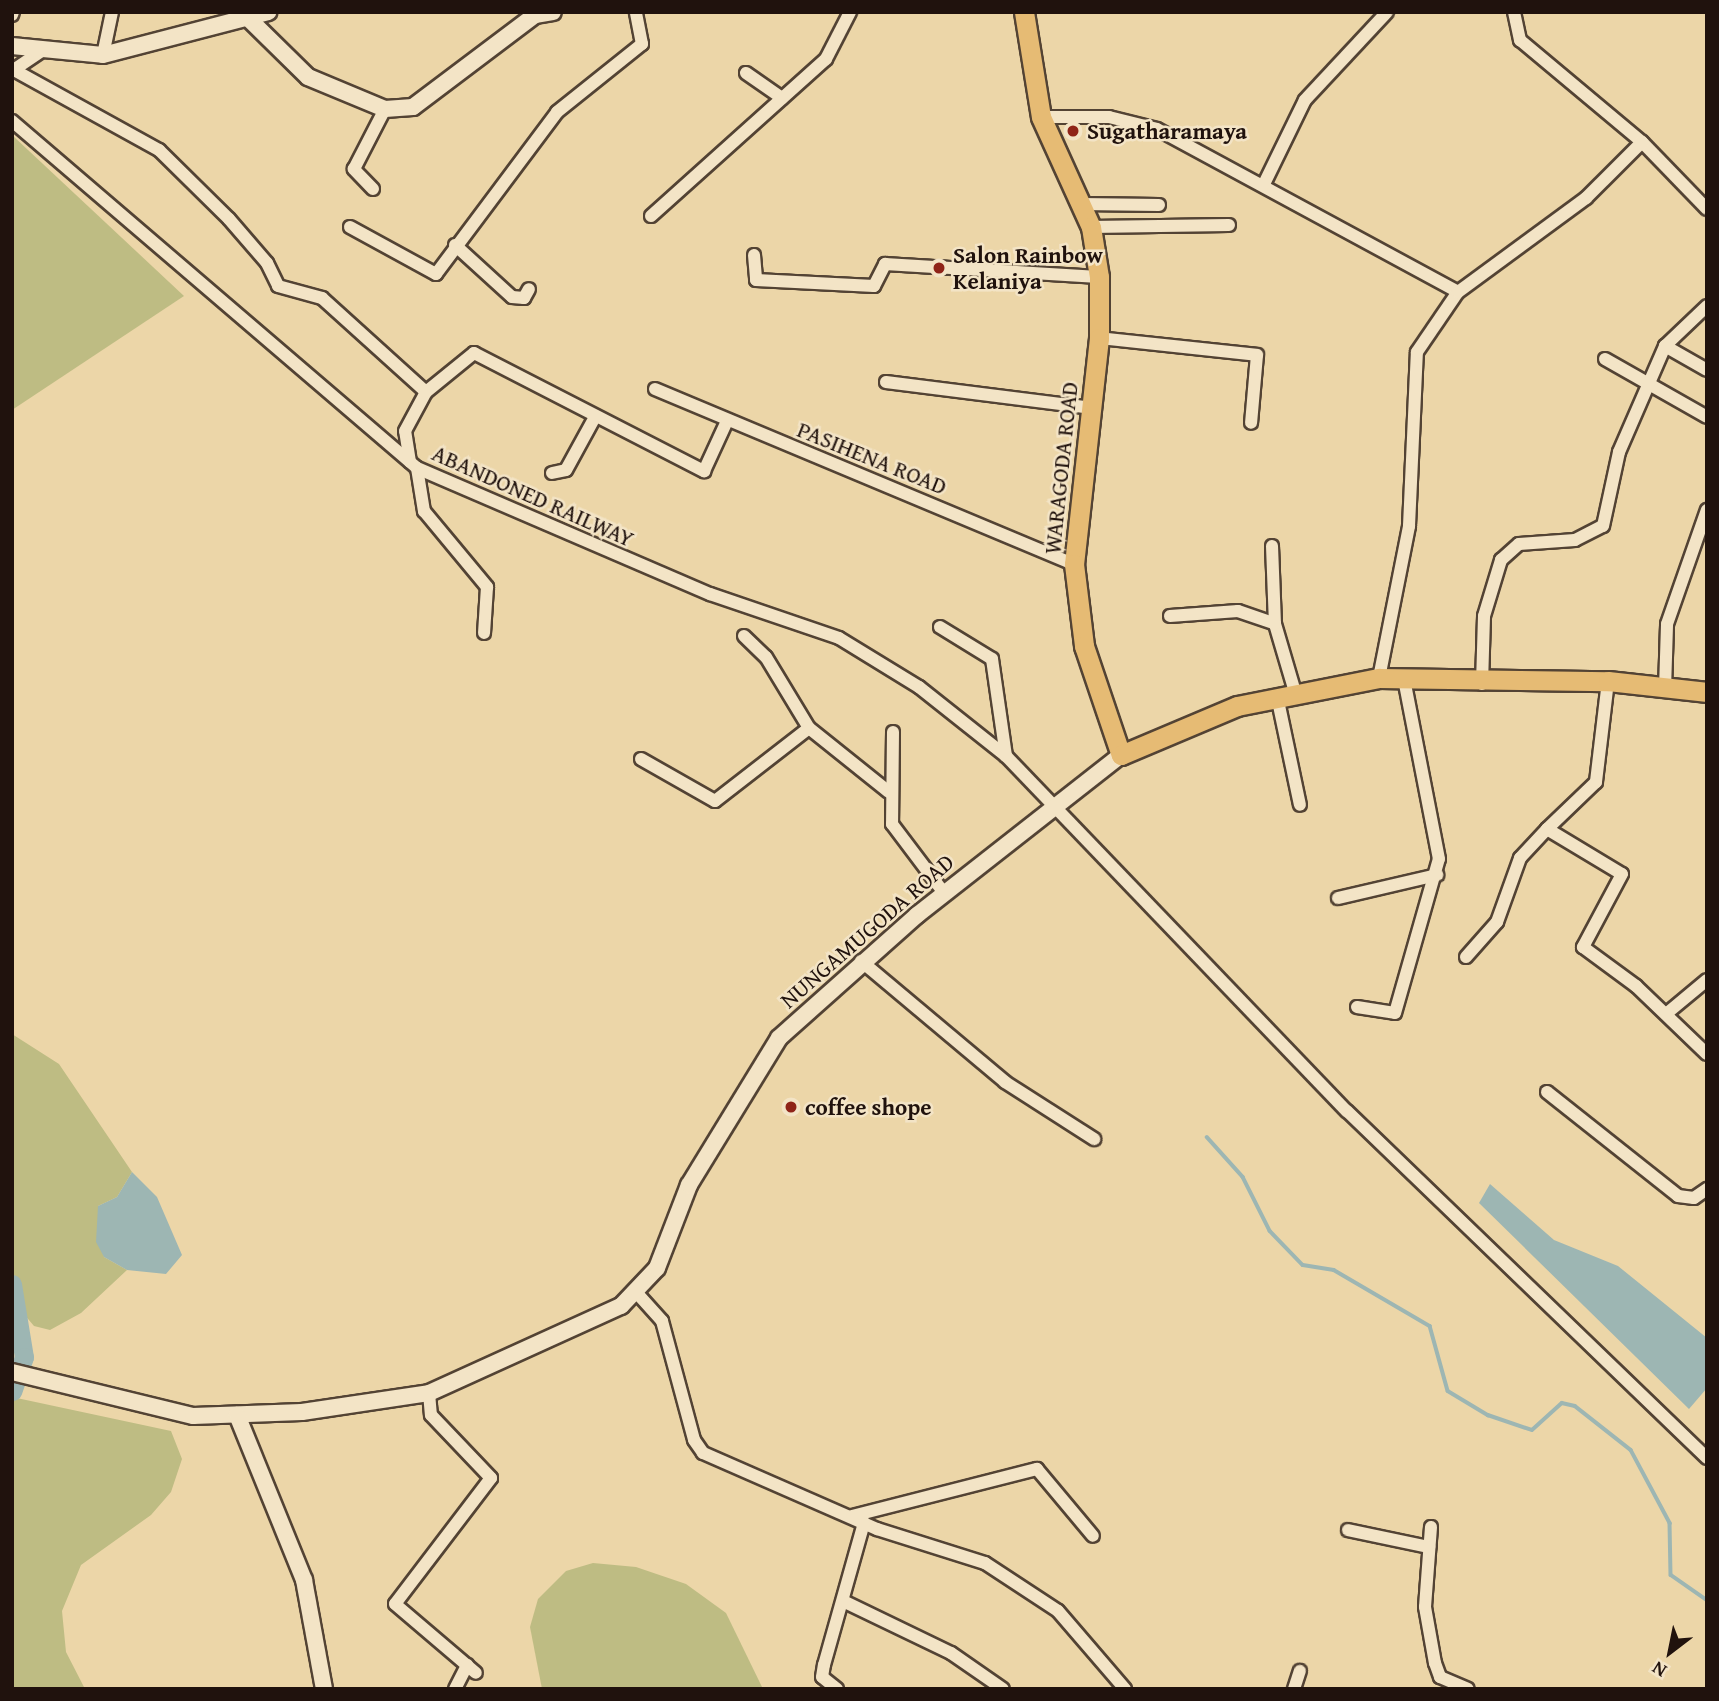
<!DOCTYPE html>
<html>
<head>
<meta charset="utf-8">
<style>
	body { margin:0 }
	#map { position:relative; width:1719px; height:1701px; overflow:hidden; background:#ecd6a8; font-family:"Gentium Book Plus",serif }
	div>[style] { position:absolute }
	[style*='--x'] { left:calc(var(--x)*1px); top:calc(var(--y)*1px); width:calc(var(--w)*1px); rotate:calc(var(--a)*1deg) }
	.green>* { inset:0; background:#bebc83 }
	.water>* { inset:0; background:#9db6b3 }
	.stream>* { height:3.5px; margin:-1.75px; padding:0 1.75px; transform-origin:1.75px; border-radius:1.75px; background:#9db6b3 }
	.river>* { height:19px; margin:-9.5px; padding:0 9.5px; transform-origin:9.5px; border-radius:9.5px; background:#9db6b3 }
	.roads { filter:drop-shadow(2px 0 #534334) drop-shadow(-2px 0 #534334) drop-shadow(0 2px #534334) drop-shadow(0 -2px #534334) }
	.minor>* { height:12px; margin:-6px; padding:0 6px; transform-origin:6px; border-radius:6px; background:#f3e4c6 }
	.tertiary>* { height:16px; margin:-8px; padding:0 8px; transform-origin:8px; border-radius:8px; background:#f3e4c6 }
	.primary>* { height:19px; margin:-9.5px; padding:0 9.5px; transform-origin:9.5px; border-radius:9.5px; background:#e6bb74 }
	.dots>* { width:19px; height:19px; translate:-50% -50%; box-sizing:border-box; border:4px solid #f3e4c6; border-radius:50% }
	span { translate:-50% -50%; white-space:nowrap; text-align:center; line-height:1.15; -webkit-text-stroke:5px #f3e4c6; paint-order:stroke }
	.poi-label { font-size:23px; color:#20120d; font-weight:700 }
	.left { translate:0 -50%; text-align:left }
	.street-label { font-size:23px; color:#20120d }
	.frame { position:absolute; inset:0; border:14px solid #20120d; pointer-events:none }
	.north { position:absolute; left:1635px; top:1617px; width:70px; height:70px; -webkit-text-stroke:5px #f3e4c6; paint-order:stroke; rotate:212deg; font-size:19px; font-weight:700; line-height:28px; text-align:center; color:#20120d }
	.north::after { content:''; display:block; margin:auto; width:24px; height:32px; background:#20120d; clip-path:polygon(50% 0,100% 100%,50% 72%,0 100%) }
</style>
</head>
<body>
<div id="map">
	<div class="green">
		<i style="clip-path:polygon(12px 135px,184px 296px,12px 410px)"></i>
		<i style="clip-path:polygon(12px 1034px,59px 1064px,132px 1172px,117px 1197px,98px 1206px,104px 1257px,127px 1270px,81px 1313px,50px 1330px,34px 1326px,12px 1300px)"></i>
		<i style="clip-path:polygon(12px 1397px,171px 1431px,182px 1459px,171px 1492px,151px 1515px,81px 1565px,62px 1611px,66px 1652px,85px 1689px,12px 1689px)"></i>
		<i style="clip-path:polygon(593px 1563px,636px 1567px,686px 1584px,726px 1613px,763px 1689px,542px 1689px,530px 1627px,538px 1599px,566px 1571px)"></i>
	</div>
	<div class="water">
		<i style="clip-path:polygon(132px 1172px,157px 1197px,182px 1255px,166px 1274px,127px 1270px,104px 1257px,96px 1242px,98px 1206px,117px 1197px)"></i>
		<i style="clip-path:polygon(1490px 1184px,1554px 1240px,1618px 1266px,1707px 1338px,1707px 1388px,1689px 1409px,1479px 1203px)"></i>
	</div>
	<div class="stream">
		<i style="--x:1207;--y:1137;--w:54;--a:48"></i>
		<i style="--x:1243;--y:1177;--w:60;--a:63.4"></i>
		<i style="--x:1270;--y:1231;--w:47;--a:45.9"></i>
		<i style="--x:1303;--y:1265;--w:31;--a:9"></i>
		<i style="--x:1334;--y:1270;--w:111;--a:30.3"></i>
		<i style="--x:1430;--y:1326;--w:67;--a:74.5"></i>
		<i style="--x:1448;--y:1391;--w:47;--a:31"></i>
		<i style="--x:1488;--y:1415;--w:46;--a:18.8"></i>
		<i style="--x:1532;--y:1430;--w:40;--a:-42"></i>
		<i style="--x:1562;--y:1403;--w:13;--a:13"></i>
		<i style="--x:1575;--y:1406;--w:71;--a:38.2"></i>
		<i style="--x:1631;--y:1450;--w:83;--a:61.9"></i>
		<i style="--x:1670;--y:1523;--w:52;--a:88.9"></i>
		<i style="--x:1671;--y:1575;--w:44;--a:34.8"></i>
	</div>
	<div class="river">
		<i style="--x:12;--y:1284;--w:74;--a:80.7"></i>
		<i style="--x:24;--y:1357;--w:36;--a:109"></i>
	</div>
	<div class="roads">
		<div class="minor">
			<i style="--x:1514;--y:12;--w:29;--a:78"></i>
			<i style="--x:1520;--y:40;--w:159;--a:39.9"></i>
			<i style="--x:1642;--y:142;--w:93;--a:45.9"></i>
			<i style="--x:12;--y:15;--w:3;--a:-72"></i>
			<i style="--x:103;--y:55;--w:44;--a:-78.2"></i>
			<i style="--x:14;--y:70;--w:166;--a:28.9"></i>
			<i style="--x:159;--y:150;--w:98;--a:44.6"></i>
			<i style="--x:229;--y:219;--w:58;--a:49.2"></i>
			<i style="--x:267;--y:263;--w:25;--a:64"></i>
			<i style="--x:278;--y:286;--w:46;--a:15.3"></i>
			<i style="--x:322;--y:298;--w:140;--a:42.1"></i>
			<i style="--x:12;--y:71;--w:37;--a:-34"></i>
			<i style="--x:746;--y:73;--w:44;--a:34.8"></i>
			<i style="--x:1041;--y:117;--w:68;--a:0"></i>
			<i style="--x:1109;--y:117;--w:49;--a:14"></i>
			<i style="--x:1157;--y:129;--w:342;--a:28.4"></i>
			<i style="--x:12;--y:121;--w:533;--a:40.59"></i>
			<i style="--x:417;--y:468;--w:319;--a:23.3"></i>
			<i style="--x:710;--y:594;--w:136;--a:18.8"></i>
			<i style="--x:839;--y:638;--w:94;--a:31.5"></i>
			<i style="--x:919;--y:687;--w:111;--a:38.4"></i>
			<i style="--x:1006;--y:756;--w:492;--a:46.2"></i>
			<i style="--x:1347;--y:1111;--w:500;--a:43.95"></i>
			<i style="--x:1264;--y:184;--w:93;--a:-64"></i>
			<i style="--x:1305;--y:100;--w:120;--a:-47"></i>
			<i style="--x:373;--y:189;--w:28;--a:-134"></i>
			<i style="--x:354;--y:169;--w:68;--a:-62.7"></i>
			<i style="--x:1080;--y:204;--w:79;--a:0.7"></i>
			<i style="--x:651;--y:216;--w:235;--a:-41.9"></i>
			<i style="--x:826;--y:59;--w:53;--a:-62.9"></i>
			<i style="--x:350;--y:227;--w:98;--a:28.7"></i>
			<i style="--x:436;--y:274;--w:202;--a:-53.2"></i>
			<i style="--x:557;--y:112;--w:109;--a:-38.7"></i>
			<i style="--x:642;--y:44;--w:33;--a:-101"></i>
			<i style="--x:1091;--y:227;--w:138;--a:-0.8"></i>
			<i style="--x:455;--y:245;--w:77;--a:42.4"></i>
			<i style="--x:512;--y:297;--w:12;--a:5"></i>
			<i style="--x:524;--y:298;--w:10;--a:-61"></i>
			<i style="--x:754;--y:255;--w:25;--a:85"></i>
			<i style="--x:756;--y:280;--w:118;--a:2.9"></i>
			<i style="--x:874;--y:286;--w:25;--a:-63"></i>
			<i style="--x:885;--y:264;--w:214;--a:3.5"></i>
			<i style="--x:1099;--y:338;--w:159;--a:6.1"></i>
			<i style="--x:1257;--y:355;--w:68;--a:95"></i>
			<i style="--x:1665;--y:346;--w:48;--a:29.7"></i>
			<i style="--x:1605;--y:359;--w:117;--a:29.6"></i>
			<i style="--x:886;--y:382;--w:208;--a:7.2"></i>
			<i style="--x:655;--y:389;--w:454;--a:22.7"></i>
			<i style="--x:410;--y:462;--w:31;--a:-99"></i>
			<i style="--x:405;--y:431;--w:44;--a:-61.7"></i>
			<i style="--x:426;--y:392;--w:62;--a:-39.1"></i>
			<i style="--x:474;--y:353;--w:259;--a:27.2"></i>
			<i style="--x:704;--y:471;--w:55;--a:-65.3"></i>
			<i style="--x:417;--y:468;--w:44;--a:80.8"></i>
			<i style="--x:424;--y:511;--w:99;--a:50.3"></i>
			<i style="--x:487;--y:587;--w:46;--a:93.7"></i>
			<i style="--x:552;--y:473;--w:14;--a:-12"></i>
			<i style="--x:566;--y:470;--w:60;--a:-61.3"></i>
			<i style="--x:1272;--y:546;--w:78;--a:87.8"></i>
			<i style="--x:1275;--y:624;--w:71;--a:73.6"></i>
			<i style="--x:1170;--y:616;--w:68;--a:-4.2"></i>
			<i style="--x:1238;--y:611;--w:39;--a:19"></i>
			<i style="--x:940;--y:627;--w:61;--a:31.6"></i>
			<i style="--x:992;--y:659;--w:98;--a:81.8"></i>
			<i style="--x:744;--y:636;--w:30;--a:44"></i>
			<i style="--x:766;--y:657;--w:83;--a:58.8"></i>
			<i style="--x:1379;--y:678;--w:155;--a:-78.8"></i>
			<i style="--x:1409;--y:526;--w:174;--a:-87.4"></i>
			<i style="--x:1417;--y:352;--w:73;--a:-55.7"></i>
			<i style="--x:1458;--y:292;--w:159;--a:-36.3"></i>
			<i style="--x:1586;--y:198;--w:79;--a:-45"></i>
			<i style="--x:1608;--y:681;--w:102;--a:96.8"></i>
			<i style="--x:1596;--y:782;--w:68;--a:136.2"></i>
			<i style="--x:1547;--y:829;--w:87;--a:31"></i>
			<i style="--x:1622;--y:874;--w:83;--a:118.1"></i>
			<i style="--x:1583;--y:947;--w:66;--a:36.3"></i>
			<i style="--x:1636;--y:986;--w:98;--a:43.8"></i>
			<i style="--x:1482;--y:684;--w:68;--a:-88.3"></i>
			<i style="--x:1484;--y:616;--w:59;--a:-73.1"></i>
			<i style="--x:1501;--y:560;--w:24;--a:-42"></i>
			<i style="--x:1519;--y:544;--w:56;--a:-4.1"></i>
			<i style="--x:1575;--y:540;--w:31;--a:-27"></i>
			<i style="--x:1603;--y:526;--w:76;--a:-77.8"></i>
			<i style="--x:1619;--y:452;--w:116;--a:-66.5"></i>
			<i style="--x:1665;--y:346;--w:58;--a:-43.6"></i>
			<i style="--x:1665;--y:689;--w:65;--a:-88.2"></i>
			<i style="--x:1667;--y:624;--w:121;--a:-70.7"></i>
			<i style="--x:1277;--y:696;--w:111;--a:78.1"></i>
			<i style="--x:893;--y:732;--w:92;--a:90.6"></i>
			<i style="--x:892;--y:824;--w:86;--a:53"></i>
			<i style="--x:641;--y:759;--w:85;--a:29.6"></i>
			<i style="--x:715;--y:801;--w:119;--a:-37.8"></i>
			<i style="--x:809;--y:728;--w:102;--a:38.7"></i>
			<i style="--x:1338;--y:898;--w:102;--a:-13.1"></i>
			<i style="--x:1466;--y:957;--w:47;--a:-48.5"></i>
			<i style="--x:1497;--y:922;--w:68;--a:-70.2"></i>
			<i style="--x:1520;--y:858;--w:40;--a:-47"></i>
			<i style="--x:861;--y:961;--w:188;--a:40"></i>
			<i style="--x:1005;--y:1082;--w:106;--a:32.6"></i>
			<i style="--x:1357;--y:1007;--w:38;--a:9"></i>
			<i style="--x:1395;--y:1013;--w:160;--a:-74.1"></i>
			<i style="--x:1439;--y:859;--w:183;--a:-101"></i>
			<i style="--x:1666;--y:1014;--w:53;--a:-39.7"></i>
			<i style="--x:1547;--y:1092;--w:167;--a:38.4"></i>
			<i style="--x:1678;--y:1196;--w:16;--a:7"></i>
			<i style="--x:1694;--y:1198;--w:16;--a:-35"></i>
			<i style="--x:636;--y:1292;--w:39;--a:48"></i>
			<i style="--x:662;--y:1321;--w:123;--a:74.9"></i>
			<i style="--x:694;--y:1440;--w:16;--a:55"></i>
			<i style="--x:703;--y:1453;--w:190;--a:23.6"></i>
			<i style="--x:877;--y:1529;--w:113;--a:17.5"></i>
			<i style="--x:985;--y:1563;--w:87;--a:33.3"></i>
			<i style="--x:1058;--y:1611;--w:103;--a:49.3"></i>
			<i style="--x:429;--y:1393;--w:22;--a:85"></i>
			<i style="--x:431;--y:1415;--w:87;--a:46.4"></i>
			<i style="--x:491;--y:1478;--w:158;--a:127.3"></i>
			<i style="--x:395;--y:1604;--w:106;--a:40.4"></i>
			<i style="--x:852;--y:1516;--w:191;--a:-14.3"></i>
			<i style="--x:1037;--y:1469;--w:87;--a:50.1"></i>
			<i style="--x:1431;--y:1527;--w:80;--a:94.3"></i>
			<i style="--x:1425;--y:1607;--w:57;--a:79.9"></i>
			<i style="--x:1435;--y:1663;--w:15;--a:70"></i>
			<i style="--x:1440;--y:1677;--w:30;--a:23"></i>
			<i style="--x:1348;--y:1530;--w:83;--a:11.9"></i>
			<i style="--x:843;--y:1601;--w:120;--a:25.7"></i>
			<i style="--x:951;--y:1653;--w:63;--a:34.7"></i>
			<i style="--x:455;--y:1689;--w:27;--a:-63"></i>
			<i style="--x:837;--y:1689;--w:19;--a:-141"></i>
			<i style="--x:822;--y:1677;--w:12;--a:-81"></i>
			<i style="--x:824;--y:1665;--w:148;--a:-74.3"></i>
			<i style="--x:1294;--y:1689;--w:19;--a:-72"></i>
		</div>
		<div class="tertiary">
			<i style="--x:250;--y:20;--w:81;--a:44.5"></i>
			<i style="--x:308;--y:77;--w:83;--a:22.6"></i>
			<i style="--x:385;--y:109;--w:28;--a:-4"></i>
			<i style="--x:413;--y:107;--w:153;--a:-37"></i>
			<i style="--x:535;--y:15;--w:18;--a:-9"></i>
			<i style="--x:12;--y:46;--w:91;--a:5.6"></i>
			<i style="--x:103;--y:55;--w:171;--a:-14.6"></i>
			<i style="--x:12;--y:1372;--w:186;--a:13.7"></i>
			<i style="--x:193;--y:1416;--w:109;--a:-2.1"></i>
			<i style="--x:302;--y:1412;--w:128;--a:-8.5"></i>
			<i style="--x:429;--y:1393;--w:211;--a:-24.4"></i>
			<i style="--x:621;--y:1306;--w:52;--a:-46.5"></i>
			<i style="--x:657;--y:1268;--w:89;--a:-68.9"></i>
			<i style="--x:689;--y:1185;--w:172;--a:-58.5"></i>
			<i style="--x:779;--y:1038;--w:185;--a:-41.7"></i>
			<i style="--x:917;--y:915;--w:259;--a:-38.1"></i>
			<i style="--x:237;--y:1415;--w:178;--a:67.9"></i>
			<i style="--x:304;--y:1580;--w:111;--a:79.6"></i>
		</div>
		<div class="primary">
			<i style="--x:1024;--y:12;--w:106;--a:80.8"></i>
			<i style="--x:1041;--y:117;--w:121;--a:65.6"></i>
			<i style="--x:1091;--y:227;--w:51;--a:80.9"></i>
			<i style="--x:1099;--y:277;--w:61;--a:90"></i>
			<i style="--x:1099;--y:338;--w:227;--a:96.3"></i>
			<i style="--x:1074;--y:564;--w:83;--a:83"></i>
			<i style="--x:1084;--y:646;--w:115;--a:71.3"></i>
			<i style="--x:1121;--y:755;--w:126;--a:-22.9"></i>
			<i style="--x:1237;--y:706;--w:145;--a:-11.2"></i>
			<i style="--x:1379;--y:678;--w:229;--a:0.8"></i>
			<i style="--x:1608;--y:681;--w:100;--a:6.3"></i>
		</div>
	</div>
	<div class="dots">
		<i style="left:1073px;top:131px;background:#8f2418"></i>
		<i style="left:939px;top:268px;background:#8f2418"></i>
		<i style="left:791px;top:1107px;background:#8f2418"></i>
	</div>
	<div class="poi-label">
		<span class="left" style="left:1087px;top:131px">Sugatharamaya</span>
		<span class="left" style="left:953px;top:268px">Salon Rainbow<br>Kelaniya</span>
		<span class="left" style="left:805px;top:1107px">coffee shope</span>
	</div>
	<div class="street-label">
		<span style="left:872px;top:458px;rotate:22deg">PASIHENA ROAD</span>
		<span style="left:1061px;top:468px;rotate:-84deg">WARAGODA ROAD</span>
		<span style="left:533px;top:496px;rotate:24deg">ABANDONED RAILWAY</span>
		<span style="left:867px;top:931px;rotate:-41deg">NUNGAMUGODA ROAD</span>
	</div>
	<div class="frame"></div>
	<div class="north">N</div>
</div>
</body>
</html>
